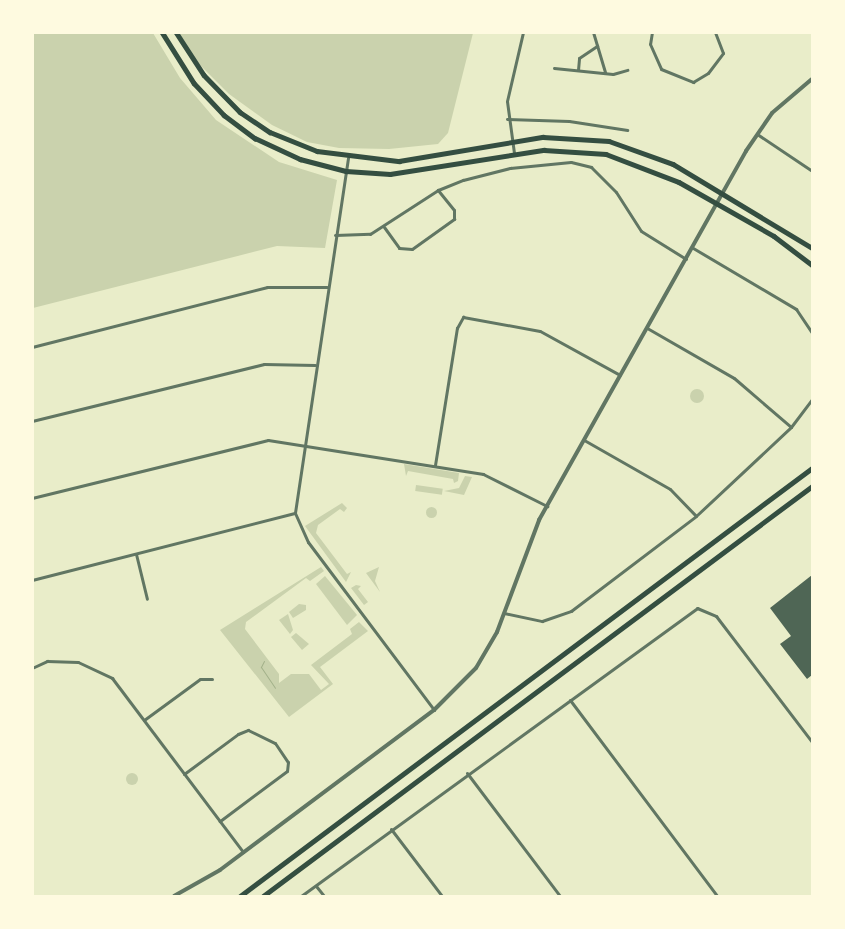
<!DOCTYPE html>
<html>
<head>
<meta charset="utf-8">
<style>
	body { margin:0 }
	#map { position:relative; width:845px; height:929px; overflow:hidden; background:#e9edc9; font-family:"Alegreya Sans",sans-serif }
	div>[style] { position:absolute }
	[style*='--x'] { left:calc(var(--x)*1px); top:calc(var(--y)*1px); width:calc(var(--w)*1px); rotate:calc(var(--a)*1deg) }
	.green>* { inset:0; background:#cad2ad; transform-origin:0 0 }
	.round { border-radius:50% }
	.stream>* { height:1px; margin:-0.5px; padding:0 0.5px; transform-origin:0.5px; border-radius:0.5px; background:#a3b18a }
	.building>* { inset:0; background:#4f6655 }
	.minor>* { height:3px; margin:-1.5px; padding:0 1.5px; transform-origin:1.5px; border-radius:1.5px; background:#617663 }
	.tertiary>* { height:4px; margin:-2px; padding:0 2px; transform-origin:2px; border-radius:2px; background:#617663 }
	.secondary>* { height:4.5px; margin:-2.25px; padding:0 2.25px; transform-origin:2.25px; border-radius:2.25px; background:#344e41 }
	.trunk>* { height:5px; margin:-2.5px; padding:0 2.5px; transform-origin:2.5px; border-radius:2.5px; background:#344e41 }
	span { translate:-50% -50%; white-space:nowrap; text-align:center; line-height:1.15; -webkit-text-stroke:4px #fefae0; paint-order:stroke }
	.frame { position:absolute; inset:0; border:34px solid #fefae0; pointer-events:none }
</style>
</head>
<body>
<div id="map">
	<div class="green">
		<i style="clip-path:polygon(32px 33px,153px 33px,180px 78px,216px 120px,279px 162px,337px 180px,325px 248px,277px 246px,33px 308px)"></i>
		<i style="clip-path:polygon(179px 33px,473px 33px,448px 133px,438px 144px,389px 149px,339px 148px,307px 142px,272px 125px,229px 94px,197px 62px)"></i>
		<i class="round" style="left:690px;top:389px;width:14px;height:14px"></i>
		<i style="clip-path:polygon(404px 464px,459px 473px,458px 481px,454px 483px,453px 479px,408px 471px,406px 476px)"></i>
		<i style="clip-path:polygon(465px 476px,472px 477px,464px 495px,444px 491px,459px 488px)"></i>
		<i style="left:416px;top:485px;width:27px;height:6px;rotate:8deg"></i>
		<i style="clip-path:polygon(342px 503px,347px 508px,344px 512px,340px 509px,318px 525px,316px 533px,347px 574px,351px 572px,346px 582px,305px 526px)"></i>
		<i class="round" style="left:425.5px;top:506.5px;width:11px;height:11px"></i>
		<i style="clip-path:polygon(321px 567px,324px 571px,310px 581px,306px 578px,246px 622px,245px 629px,279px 674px,279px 683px,291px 674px,309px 674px,321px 690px,329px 684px,311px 665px,352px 634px,350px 629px,359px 622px,368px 631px,320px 667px,333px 684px,289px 717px,220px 630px)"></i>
		<i style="clip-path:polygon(379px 567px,375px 581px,380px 592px,366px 573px)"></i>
		<i style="clip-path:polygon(325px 576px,357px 615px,347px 625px,316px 584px)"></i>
		<i style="clip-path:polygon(356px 585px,361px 586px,358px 589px,368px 602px,364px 605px,351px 588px)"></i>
		<i style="clip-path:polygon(299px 604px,306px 605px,306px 610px,293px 618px,289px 612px)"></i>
		<i style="clip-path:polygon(288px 614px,293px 630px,290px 634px,279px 620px)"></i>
		<i style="clip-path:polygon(296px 633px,309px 644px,302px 650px,291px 637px)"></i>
		<i class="round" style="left:126px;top:773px;width:12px;height:12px"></i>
	</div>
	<div class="stream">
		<i style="--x:264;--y:661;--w:7;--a:117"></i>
		<i style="--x:261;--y:667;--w:25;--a:56"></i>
	</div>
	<div class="building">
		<i style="clip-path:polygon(812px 575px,812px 675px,807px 679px,780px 644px,791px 636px,770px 608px)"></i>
	</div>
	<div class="minor">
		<i style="--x:593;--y:32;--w:42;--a:73.3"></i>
		<i style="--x:652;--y:32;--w:12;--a:99"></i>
		<i style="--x:650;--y:44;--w:27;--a:66"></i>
		<i style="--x:661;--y:69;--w:35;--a:22"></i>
		<i style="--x:693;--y:82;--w:17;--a:-31"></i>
		<i style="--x:708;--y:73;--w:25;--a:-53"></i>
		<i style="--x:723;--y:53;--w:22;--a:-111"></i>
		<i style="--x:554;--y:68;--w:59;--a:5.8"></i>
		<i style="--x:613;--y:74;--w:15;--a:-16"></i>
		<i style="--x:578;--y:70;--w:12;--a:-85"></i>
		<i style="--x:579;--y:58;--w:22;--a:-34"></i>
		<i style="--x:507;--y:119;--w:62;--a:1.8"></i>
		<i style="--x:569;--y:121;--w:59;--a:8.8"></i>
		<i style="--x:757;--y:134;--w:66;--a:33.9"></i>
		<i style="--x:514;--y:153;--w:52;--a:-97.7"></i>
		<i style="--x:507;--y:101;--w:71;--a:-76.9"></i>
		<i style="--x:348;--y:158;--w:359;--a:98.5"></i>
		<i style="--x:295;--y:513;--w:32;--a:66"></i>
		<i style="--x:308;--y:542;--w:210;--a:53.1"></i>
		<i style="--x:384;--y:227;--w:26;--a:54"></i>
		<i style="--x:399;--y:248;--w:13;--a:4"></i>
		<i style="--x:412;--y:249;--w:52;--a:-35.5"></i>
		<i style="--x:454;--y:219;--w:9;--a:-90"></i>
		<i style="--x:454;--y:210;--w:26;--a:-129"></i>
		<i style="--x:335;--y:235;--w:35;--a:-2"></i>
		<i style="--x:370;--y:234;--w:81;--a:-32.9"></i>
		<i style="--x:438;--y:190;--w:27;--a:-22"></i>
		<i style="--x:463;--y:180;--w:49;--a:-14.3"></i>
		<i style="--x:510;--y:168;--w:61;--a:-5.6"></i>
		<i style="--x:571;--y:162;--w:21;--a:14"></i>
		<i style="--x:591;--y:167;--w:35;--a:45"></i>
		<i style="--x:616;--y:192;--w:46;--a:57.3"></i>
		<i style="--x:641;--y:231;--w:53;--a:31.9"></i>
		<i style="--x:693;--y:248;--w:120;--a:30.6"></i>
		<i style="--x:796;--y:309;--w:29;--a:56"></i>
		<i style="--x:647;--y:328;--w:100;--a:29.9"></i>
		<i style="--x:734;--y:378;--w:75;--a:40.7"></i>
		<i style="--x:32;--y:347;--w:243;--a:-14.3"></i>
		<i style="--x:267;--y:287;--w:60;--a:0"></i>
		<i style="--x:32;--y:421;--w:239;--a:-13.8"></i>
		<i style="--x:264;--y:364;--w:51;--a:1.1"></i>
		<i style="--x:584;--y:440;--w:99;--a:29.7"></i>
		<i style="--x:670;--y:489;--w:37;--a:46"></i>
		<i style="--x:435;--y:465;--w:139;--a:-80.9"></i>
		<i style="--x:457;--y:328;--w:13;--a:-61"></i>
		<i style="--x:463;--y:317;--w:78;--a:10.3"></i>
		<i style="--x:540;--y:331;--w:91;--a:28.8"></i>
		<i style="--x:32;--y:498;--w:243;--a:-13.8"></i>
		<i style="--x:268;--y:440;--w:218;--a:9"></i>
		<i style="--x:483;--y:474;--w:72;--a:26.6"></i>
		<i style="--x:136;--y:554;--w:46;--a:76.3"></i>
		<i style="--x:32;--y:580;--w:271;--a:-14.3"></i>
		<i style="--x:504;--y:613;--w:39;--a:12"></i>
		<i style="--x:542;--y:621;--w:31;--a:-19"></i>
		<i style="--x:571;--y:611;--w:157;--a:-37.2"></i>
		<i style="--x:696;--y:516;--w:130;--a:-43.1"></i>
		<i style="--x:791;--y:427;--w:35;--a:-53"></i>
		<i style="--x:32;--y:668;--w:17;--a:-25"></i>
		<i style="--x:47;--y:661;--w:31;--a:2"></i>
		<i style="--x:78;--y:662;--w:38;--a:25"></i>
		<i style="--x:112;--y:678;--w:218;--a:53"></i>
		<i style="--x:570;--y:700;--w:245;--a:53.1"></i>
		<i style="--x:144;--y:720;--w:69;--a:-36.2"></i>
		<i style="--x:200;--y:679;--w:12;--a:0"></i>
		<i style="--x:467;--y:773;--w:154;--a:52.9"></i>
		<i style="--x:184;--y:774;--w:67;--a:-36.5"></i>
		<i style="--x:238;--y:734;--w:11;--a:-22"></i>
		<i style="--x:248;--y:730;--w:30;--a:26"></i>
		<i style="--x:275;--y:743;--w:23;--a:56"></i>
		<i style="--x:288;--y:762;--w:9;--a:96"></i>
		<i style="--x:287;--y:771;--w:84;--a:143.3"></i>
		<i style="--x:391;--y:829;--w:84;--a:52.7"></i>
		<i style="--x:316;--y:886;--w:13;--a:51"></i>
		<i style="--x:301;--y:896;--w:490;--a:-36"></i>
		<i style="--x:697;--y:608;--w:21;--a:23"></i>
		<i style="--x:716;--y:616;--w:158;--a:52.7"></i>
	</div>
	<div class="tertiary">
		<i style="--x:174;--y:896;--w:53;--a:-29.5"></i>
		<i style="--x:220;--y:870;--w:267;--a:-36.8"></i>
		<i style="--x:434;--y:710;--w:59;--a:-45"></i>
		<i style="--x:476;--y:668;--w:42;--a:-59.7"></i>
		<i style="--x:497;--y:632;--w:120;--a:-69.4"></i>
		<i style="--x:539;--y:520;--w:423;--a:-60.7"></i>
		<i style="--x:746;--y:151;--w:46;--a:-55.6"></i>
		<i style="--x:772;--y:113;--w:52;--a:-40.4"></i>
	</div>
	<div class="secondary">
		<i style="--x:162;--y:32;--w:60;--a:57.9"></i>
		<i style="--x:194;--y:83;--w:44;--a:46.8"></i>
		<i style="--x:224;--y:115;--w:39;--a:37"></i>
		<i style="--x:255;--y:138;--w:50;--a:25"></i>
		<i style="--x:300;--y:159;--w:48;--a:14.6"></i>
		<i style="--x:346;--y:171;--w:44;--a:3.9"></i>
		<i style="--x:390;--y:174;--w:156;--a:-8.9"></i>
		<i style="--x:544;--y:150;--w:62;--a:3.7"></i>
		<i style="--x:606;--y:154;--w:78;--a:21"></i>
		<i style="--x:679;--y:182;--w:109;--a:29.6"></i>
		<i style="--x:774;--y:236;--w:48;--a:37.3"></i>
		<i style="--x:176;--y:32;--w:51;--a:56.9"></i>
		<i style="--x:204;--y:75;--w:52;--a:45.8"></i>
		<i style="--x:240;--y:112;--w:36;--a:34"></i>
		<i style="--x:270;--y:132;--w:51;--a:22"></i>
		<i style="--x:317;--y:151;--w:83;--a:7"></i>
		<i style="--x:399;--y:161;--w:146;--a:-9.5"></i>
		<i style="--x:543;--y:137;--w:66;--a:3.5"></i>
		<i style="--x:609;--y:141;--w:68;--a:19.8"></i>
		<i style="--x:673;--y:164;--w:162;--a:31.1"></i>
	</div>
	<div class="trunk">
		<i style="--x:240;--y:896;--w:714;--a:-36.81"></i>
		<i style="--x:263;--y:896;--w:685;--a:-36.75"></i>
	</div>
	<div class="frame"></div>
</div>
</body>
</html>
